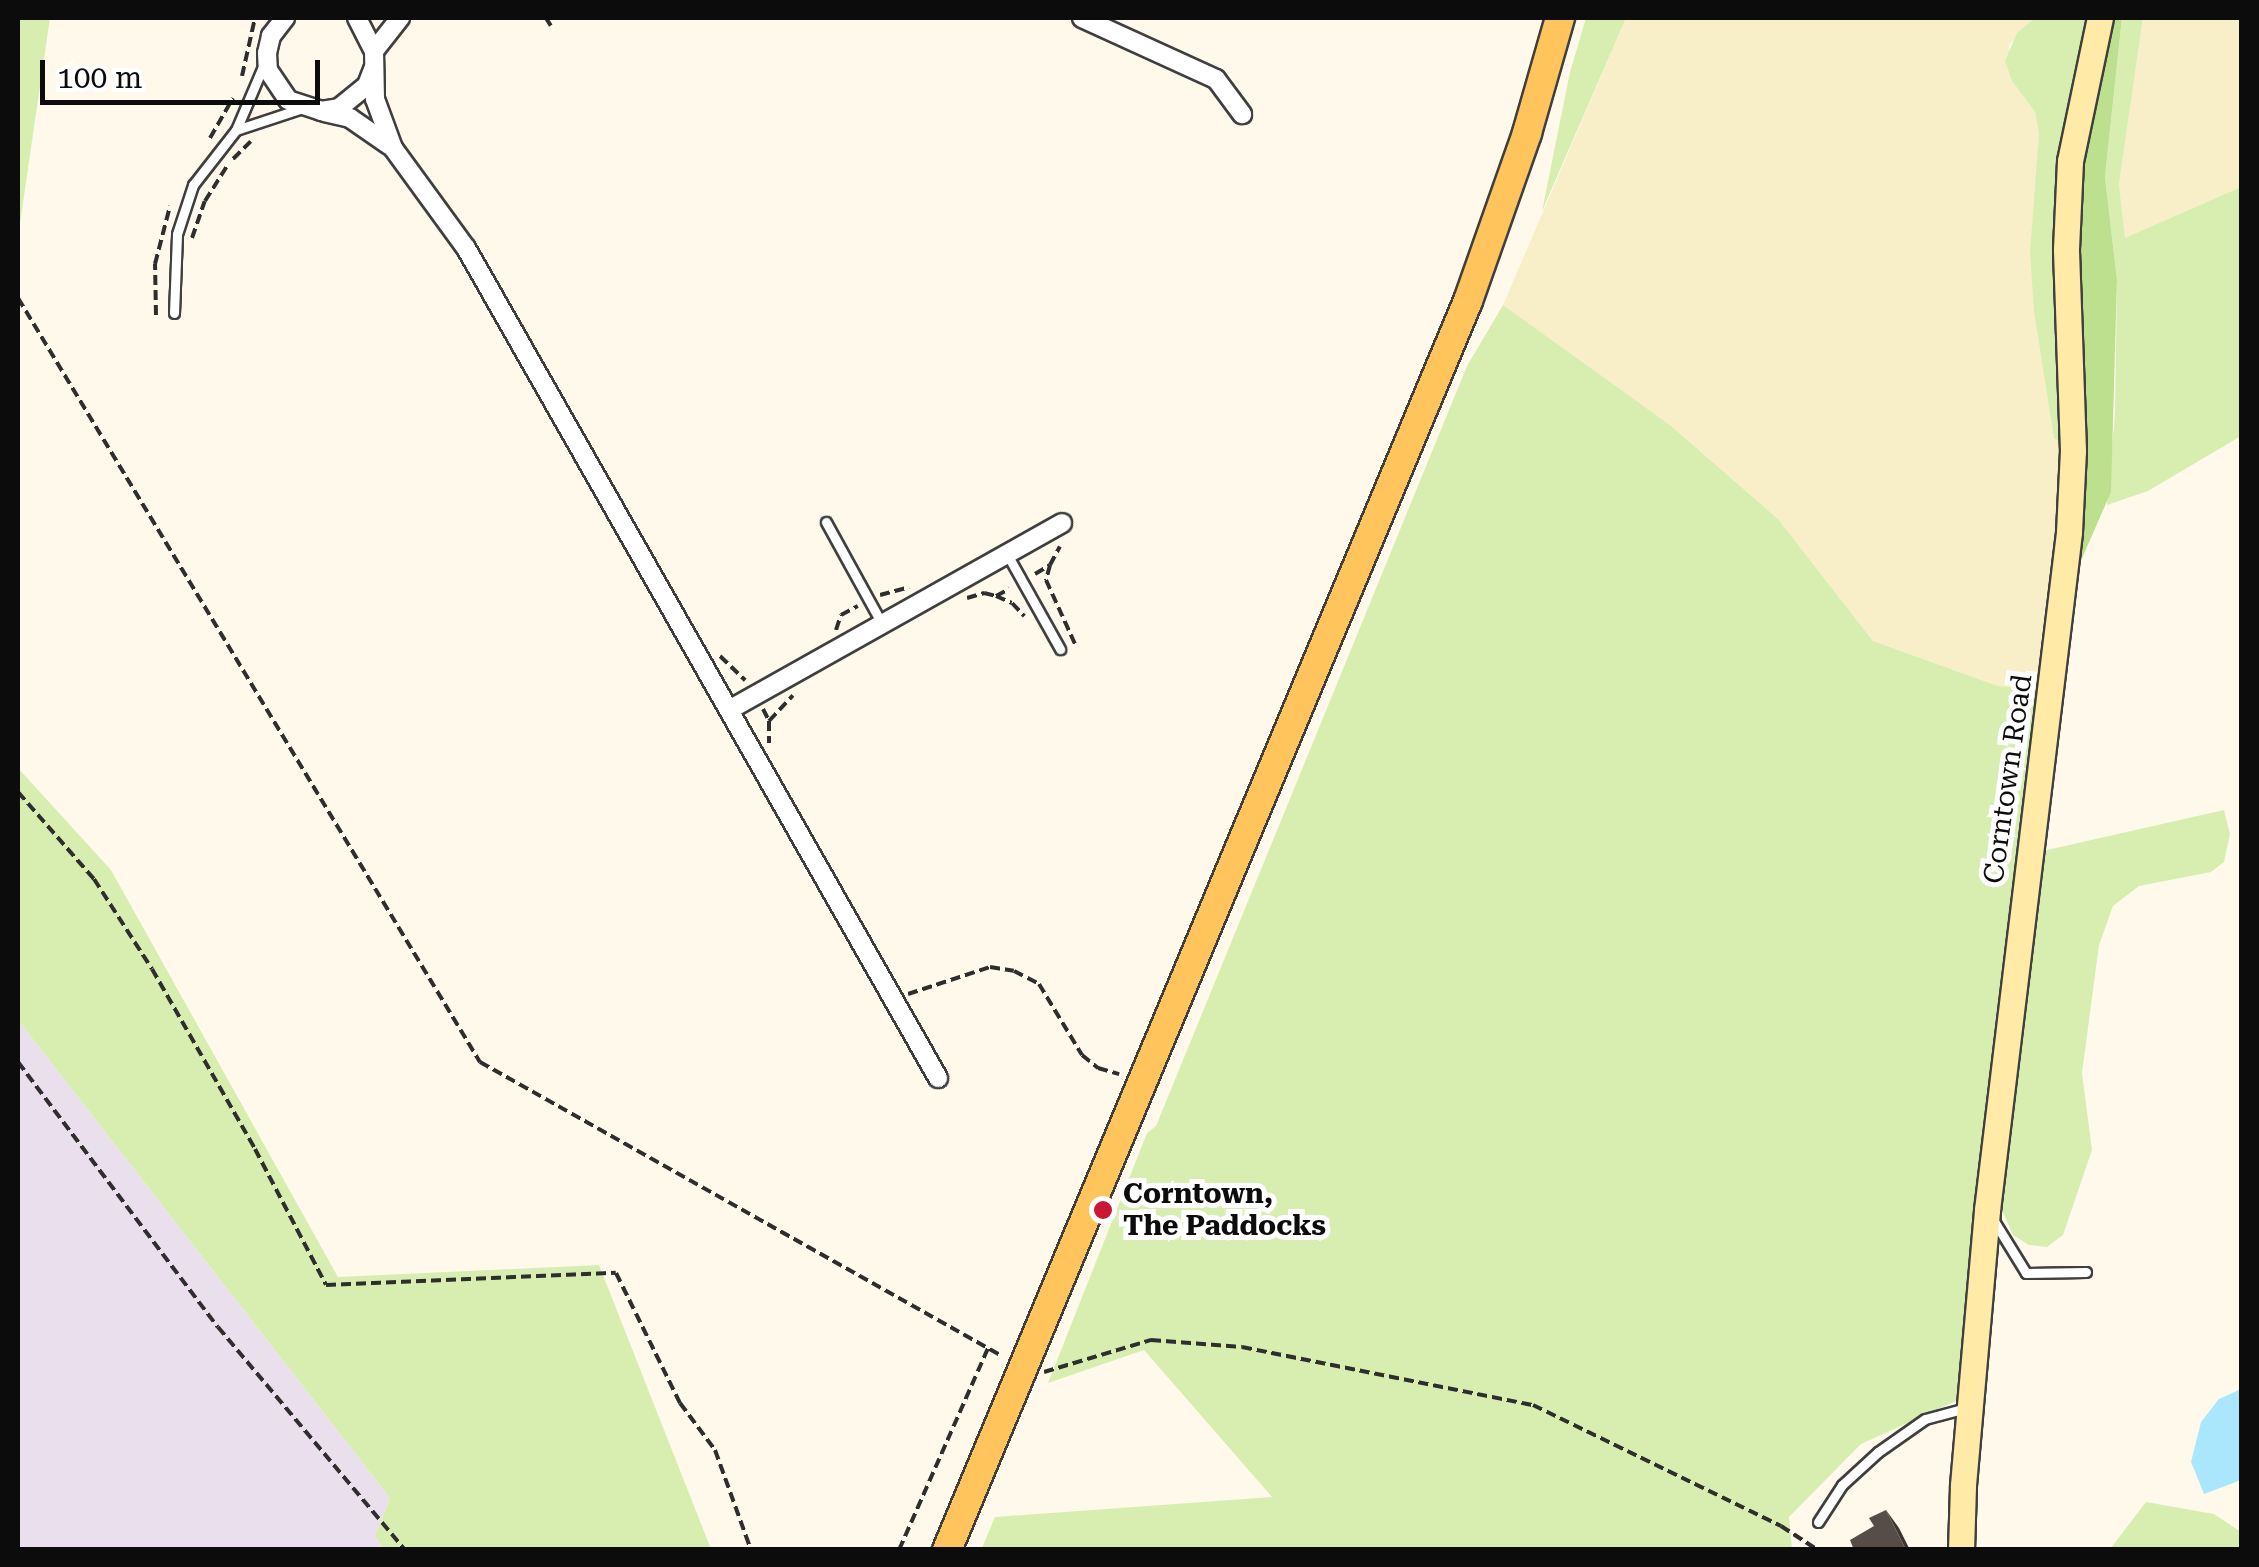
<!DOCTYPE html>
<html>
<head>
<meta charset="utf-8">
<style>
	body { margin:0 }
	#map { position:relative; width:2259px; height:1567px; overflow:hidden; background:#fff9ec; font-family:"Roboto Serif",serif }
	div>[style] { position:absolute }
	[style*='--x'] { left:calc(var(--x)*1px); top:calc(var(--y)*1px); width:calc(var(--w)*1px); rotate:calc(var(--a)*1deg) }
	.industrial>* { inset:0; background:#eadfec }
	.farmland>* { inset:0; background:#f8efc9 }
	.green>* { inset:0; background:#d8eeb1 }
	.forest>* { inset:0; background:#bde08f }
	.water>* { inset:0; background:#aae7fd }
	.path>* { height:4px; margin-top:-2px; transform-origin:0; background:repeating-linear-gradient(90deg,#2e2e2e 0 10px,transparent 0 15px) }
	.roads { filter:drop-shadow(2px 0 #3f3f3f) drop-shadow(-2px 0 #3f3f3f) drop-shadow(0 2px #3f3f3f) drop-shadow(0 -2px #3f3f3f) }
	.lane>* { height:9px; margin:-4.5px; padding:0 4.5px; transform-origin:4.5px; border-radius:4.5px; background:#fff }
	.street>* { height:18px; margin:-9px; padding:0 9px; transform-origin:9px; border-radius:9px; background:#fff }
	.secondary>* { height:25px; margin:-12.5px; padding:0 12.5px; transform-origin:12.5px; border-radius:12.5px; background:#ffeba7 }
	.primary>* { height:28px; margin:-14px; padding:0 14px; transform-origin:14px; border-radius:14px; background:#ffc45c }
	.shaded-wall>* { inset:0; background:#3c3532 }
	.building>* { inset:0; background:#564c48 }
	.dots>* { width:28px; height:28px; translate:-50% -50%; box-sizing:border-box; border:5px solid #fff; border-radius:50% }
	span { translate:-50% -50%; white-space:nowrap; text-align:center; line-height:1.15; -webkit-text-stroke:10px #fff; paint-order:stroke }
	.street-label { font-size:28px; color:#0c0c0c }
	.poi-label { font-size:28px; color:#0c0c0c; font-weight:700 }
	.left { translate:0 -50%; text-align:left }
	.frame { position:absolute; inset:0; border:20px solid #0c0c0c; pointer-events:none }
	.scale { position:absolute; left:40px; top:60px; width:280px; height:45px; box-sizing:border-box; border:5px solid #0c0c0c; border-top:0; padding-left:12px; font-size:30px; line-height:35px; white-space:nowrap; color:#0c0c0c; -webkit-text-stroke:8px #fff; paint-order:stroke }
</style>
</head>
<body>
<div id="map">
	<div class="industrial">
		<i style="clip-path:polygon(18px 1020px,390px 1498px,375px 1536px,384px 1549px,18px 1549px)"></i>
	</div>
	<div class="farmland">
		<i style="clip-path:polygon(1626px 18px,2035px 18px,2009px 45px,2012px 81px,2035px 112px,2039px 134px,2034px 312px,2054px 439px,2065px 442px,2062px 510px,2041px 690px,1998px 686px,1873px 641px,1778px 519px,1670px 425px,1503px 305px)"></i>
		<i style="clip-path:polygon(2143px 18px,2241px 18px,2241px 187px,2125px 239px,2119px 184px)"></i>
	</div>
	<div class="green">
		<i style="clip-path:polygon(18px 18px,50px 18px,18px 237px)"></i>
		<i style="clip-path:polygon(1586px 18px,1626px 18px,1542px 211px,1570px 72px)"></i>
		<i style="clip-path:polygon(2035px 18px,2090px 18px,2065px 442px,2054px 439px,2034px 312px,2030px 252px,2039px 134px,2035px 112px,2012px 81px,2005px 61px,2017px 33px)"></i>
		<i style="clip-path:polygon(2122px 18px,2143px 18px,2119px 184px,2125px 238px,2241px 187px,2241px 436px,2148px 491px,2107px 505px,2115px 413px,2117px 280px,2105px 177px)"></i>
		<i style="clip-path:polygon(1503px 305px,1670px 425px,1778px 519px,1873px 641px,1998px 686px,2041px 690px,1956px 1401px,1861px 1444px,1789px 1517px,1792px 1549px,981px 1550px,995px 1517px,1272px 1497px,1144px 1350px,1048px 1383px,1147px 1133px,1156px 1126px,1467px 366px)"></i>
		<i style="clip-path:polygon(18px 768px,111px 870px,338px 1277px,599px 1265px,711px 1549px,384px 1549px,375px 1536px,390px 1498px,18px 1020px)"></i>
		<i style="clip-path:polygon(2224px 810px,2230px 834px,2224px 862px,2211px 872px,2139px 886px,2113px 906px,2099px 945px,2082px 1073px,2092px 1150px,2063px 1235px,2047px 1247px,2029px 1245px,2013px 1235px,2001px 1208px,2038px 852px)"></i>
		<i style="clip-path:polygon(2146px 1502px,2214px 1514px,2241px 1532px,2241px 1549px,2110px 1549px)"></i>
	</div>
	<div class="forest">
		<i style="clip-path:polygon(2113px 18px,2122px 18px,2105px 177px,2117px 280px,2111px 492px,2076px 572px,2082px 183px,2089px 110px)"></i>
	</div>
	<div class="water">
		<i style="clip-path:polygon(2241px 1389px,2241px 1480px,2204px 1494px,2191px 1462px,2201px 1422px,2219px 1399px)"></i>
	</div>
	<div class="path">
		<i style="--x:546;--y:18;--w:9;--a:58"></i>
		<i style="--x:242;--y:76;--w:59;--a:-77.4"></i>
		<i style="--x:210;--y:138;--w:46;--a:-60.1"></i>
		<i style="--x:233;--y:159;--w:25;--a:-45"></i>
		<i style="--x:192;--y:238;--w:39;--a:-71"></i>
		<i style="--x:205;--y:201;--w:41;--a:-57.8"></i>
		<i style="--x:18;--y:298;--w:893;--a:58.84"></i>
		<i style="--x:480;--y:1062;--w:599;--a:29.39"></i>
		<i style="--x:156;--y:315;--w:51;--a:-91.1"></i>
		<i style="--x:155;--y:264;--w:60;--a:-75.5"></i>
		<i style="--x:1050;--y:565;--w:16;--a:105"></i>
		<i style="--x:1046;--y:580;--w:70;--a:65.6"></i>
		<i style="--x:1035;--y:574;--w:17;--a:-31"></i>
		<i style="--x:1050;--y:565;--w:21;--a:-62"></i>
		<i style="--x:880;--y:595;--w:30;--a:-15"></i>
		<i style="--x:996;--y:596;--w:17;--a:24"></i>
		<i style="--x:1012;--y:603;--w:18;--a:47"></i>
		<i style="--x:967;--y:598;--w:18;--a:-16"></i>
		<i style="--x:984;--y:593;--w:12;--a:14"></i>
		<i style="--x:996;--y:596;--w:15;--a:-28"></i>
		<i style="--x:836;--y:630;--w:16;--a:-72"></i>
		<i style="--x:841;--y:615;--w:19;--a:-28"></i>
		<i style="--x:720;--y:656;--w:35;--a:44"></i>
		<i style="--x:763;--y:709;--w:13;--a:63"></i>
		<i style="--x:769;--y:721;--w:22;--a:90"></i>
		<i style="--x:769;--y:721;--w:35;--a:-47"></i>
		<i style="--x:18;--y:792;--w:116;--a:48.9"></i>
		<i style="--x:94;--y:879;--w:107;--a:57.2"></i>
		<i style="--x:152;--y:969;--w:207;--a:60.2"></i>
		<i style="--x:255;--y:1149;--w:153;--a:62.4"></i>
		<i style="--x:326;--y:1285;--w:290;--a:-2.4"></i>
		<i style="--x:616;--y:1273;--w:145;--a:63.8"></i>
		<i style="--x:680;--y:1403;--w:59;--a:53.3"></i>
		<i style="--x:715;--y:1450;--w:106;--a:70.2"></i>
		<i style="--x:908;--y:994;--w:86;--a:-18.2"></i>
		<i style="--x:990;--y:967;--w:24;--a:9"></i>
		<i style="--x:1014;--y:971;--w:28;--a:27"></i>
		<i style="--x:1039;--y:984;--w:83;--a:58.8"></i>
		<i style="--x:1082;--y:1055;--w:21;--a:39"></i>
		<i style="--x:1098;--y:1068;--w:22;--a:16"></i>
		<i style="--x:18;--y:1062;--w:332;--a:53"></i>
		<i style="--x:218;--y:1327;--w:291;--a:50"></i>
		<i style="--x:1044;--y:1372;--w:112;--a:-16.7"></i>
		<i style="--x:1151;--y:1340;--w:91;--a:4.4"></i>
		<i style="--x:1242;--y:1347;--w:297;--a:11.3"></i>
		<i style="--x:1533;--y:1405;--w:276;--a:26"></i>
		<i style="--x:1781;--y:1526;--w:44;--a:33"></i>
		<i style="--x:899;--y:1550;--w:221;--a:-66.2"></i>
	</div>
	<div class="roads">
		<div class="lane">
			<i style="--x:236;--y:130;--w:67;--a:-18.2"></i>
			<i style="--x:174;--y:313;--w:79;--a:-87.8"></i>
			<i style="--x:177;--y:234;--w:52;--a:-71.9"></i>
			<i style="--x:193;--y:185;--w:70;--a:-52"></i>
			<i style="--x:236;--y:130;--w:72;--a:-67"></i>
			<i style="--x:826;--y:522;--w:116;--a:61.2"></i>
			<i style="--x:1007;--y:554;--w:109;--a:60.8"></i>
			<i style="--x:1994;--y:1221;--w:61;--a:58.4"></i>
			<i style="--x:2026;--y:1273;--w:60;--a:-1"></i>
			<i style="--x:1818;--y:1522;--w:44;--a:-57"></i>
			<i style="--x:1842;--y:1485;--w:49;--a:-42.5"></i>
			<i style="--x:1878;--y:1452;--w:57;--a:-35.1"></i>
			<i style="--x:1925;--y:1419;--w:42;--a:-15"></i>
		</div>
		<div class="street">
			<i style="--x:285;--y:18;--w:23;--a:128"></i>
			<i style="--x:271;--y:36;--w:17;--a:103"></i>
			<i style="--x:267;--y:53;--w:17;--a:87"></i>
			<i style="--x:268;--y:70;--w:36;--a:56"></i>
			<i style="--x:288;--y:100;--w:35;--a:18"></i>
			<i style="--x:321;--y:111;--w:18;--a:-9"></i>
			<i style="--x:339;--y:108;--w:36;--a:-39"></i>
			<i style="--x:367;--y:85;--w:17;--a:-69"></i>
			<i style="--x:357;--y:18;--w:37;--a:63"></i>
			<i style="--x:374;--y:51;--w:48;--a:88.8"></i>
			<i style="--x:375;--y:99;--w:52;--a:69.8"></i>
			<i style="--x:393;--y:148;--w:124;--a:53.9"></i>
			<i style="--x:466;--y:248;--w:955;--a:60.37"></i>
			<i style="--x:1082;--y:18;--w:147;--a:24.5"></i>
			<i style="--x:1216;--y:79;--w:44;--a:53.4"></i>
			<i style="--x:374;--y:51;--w:42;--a:-51.8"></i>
			<i style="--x:324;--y:112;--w:27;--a:13"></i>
			<i style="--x:350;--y:118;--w:47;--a:34.7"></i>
			<i style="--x:729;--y:710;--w:382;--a:-29.3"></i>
		</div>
		<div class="secondary">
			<i style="--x:1961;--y:1550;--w:65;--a:-88.2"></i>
			<i style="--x:1963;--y:1485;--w:276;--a:-85"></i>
			<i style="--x:1987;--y:1210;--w:683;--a:-83.1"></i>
			<i style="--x:2069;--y:532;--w:81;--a:-87.2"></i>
			<i style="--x:2073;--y:451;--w:202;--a:-92"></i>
			<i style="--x:2066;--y:249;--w:88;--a:-87.4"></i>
			<i style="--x:2070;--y:161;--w:146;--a:-78.2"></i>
		</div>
		<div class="primary">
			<i style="--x:947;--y:1550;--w:1353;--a:-67.36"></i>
			<i style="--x:1468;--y:301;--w:178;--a:-70.6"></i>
			<i style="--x:1527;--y:133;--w:120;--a:-74"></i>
		</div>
	</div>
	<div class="shaded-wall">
		<i style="clip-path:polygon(1886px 1510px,1899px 1528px,1910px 1550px,1906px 1550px)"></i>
	</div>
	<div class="building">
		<i style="clip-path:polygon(1886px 1510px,1906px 1550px,1854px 1550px,1850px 1540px,1874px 1526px,1869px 1518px)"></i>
	</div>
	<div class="dots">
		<i style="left:1103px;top:1210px;background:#cb1634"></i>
	</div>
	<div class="street-label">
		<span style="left:2008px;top:779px;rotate:-82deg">Corntown Road</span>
	</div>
	<div class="poi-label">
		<span class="left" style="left:1123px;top:1210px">Corntown,<br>The Paddocks</span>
	</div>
	<div class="frame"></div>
	<div class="scale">100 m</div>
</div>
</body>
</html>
